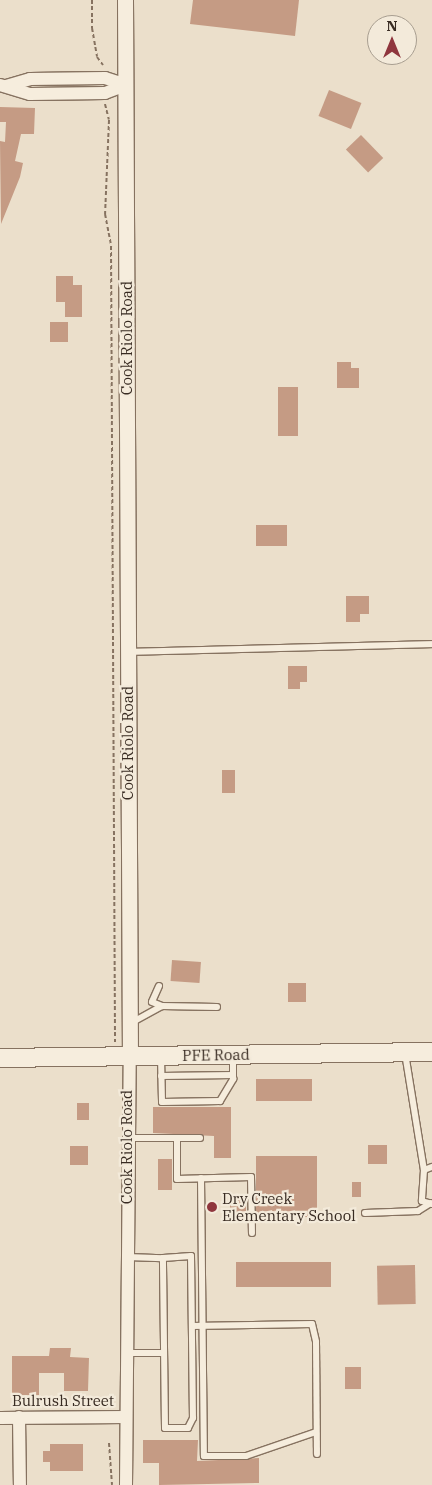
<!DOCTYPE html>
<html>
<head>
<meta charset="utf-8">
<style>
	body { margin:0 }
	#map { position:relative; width:432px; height:1485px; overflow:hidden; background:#ebdfcb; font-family:"IBM Plex Serif",serif }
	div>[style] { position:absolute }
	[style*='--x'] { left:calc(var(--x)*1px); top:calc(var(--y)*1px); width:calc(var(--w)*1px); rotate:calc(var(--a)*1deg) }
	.building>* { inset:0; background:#c59b84; transform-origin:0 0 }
	.path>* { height:2px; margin-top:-1px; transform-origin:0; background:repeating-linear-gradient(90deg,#867260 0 4px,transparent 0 6.5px) }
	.roads { filter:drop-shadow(1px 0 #867260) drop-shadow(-1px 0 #867260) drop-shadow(0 1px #867260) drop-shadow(0 -1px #867260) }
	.service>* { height:6px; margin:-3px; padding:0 3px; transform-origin:3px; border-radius:3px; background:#f6eddd }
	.minor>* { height:12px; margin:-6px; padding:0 6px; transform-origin:6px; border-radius:6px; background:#f6eddd }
	.tertiary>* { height:15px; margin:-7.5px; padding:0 7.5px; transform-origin:7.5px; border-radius:7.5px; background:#f6eddd }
	.secondary>* { height:18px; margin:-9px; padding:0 9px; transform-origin:9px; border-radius:9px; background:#f6eddd }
	.dots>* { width:14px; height:14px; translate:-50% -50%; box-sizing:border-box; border:2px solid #f3eada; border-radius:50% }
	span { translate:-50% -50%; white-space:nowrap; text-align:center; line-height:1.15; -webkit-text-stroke:4.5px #f3eada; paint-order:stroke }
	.street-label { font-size:15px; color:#382b22 }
	.poi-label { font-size:15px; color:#382b22 }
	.left { translate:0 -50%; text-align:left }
	.north { position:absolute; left:367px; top:15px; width:50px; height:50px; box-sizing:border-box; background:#f3eada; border:1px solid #a89e90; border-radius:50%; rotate:0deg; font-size:14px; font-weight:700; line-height:20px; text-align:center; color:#382b22 }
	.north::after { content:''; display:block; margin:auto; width:18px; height:22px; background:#8f363d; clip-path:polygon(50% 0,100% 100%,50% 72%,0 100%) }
</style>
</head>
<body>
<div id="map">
	<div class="building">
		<i style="clip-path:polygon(193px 0,299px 0,295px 36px,190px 24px)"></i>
		<i style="left:329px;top:90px;width:35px;height:28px;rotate:22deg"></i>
		<i style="clip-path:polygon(0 107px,35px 108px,34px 134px,21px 134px,15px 161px,23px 163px,20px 177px,1px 224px,0 141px,5px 142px,6px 122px,0 122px)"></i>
		<i style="left:361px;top:135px;width:32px;height:21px;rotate:46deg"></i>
		<i style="clip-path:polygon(56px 276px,73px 276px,73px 285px,82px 285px,82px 317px,65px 317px,65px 302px,56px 302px)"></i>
		<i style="left:50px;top:322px;width:18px;height:20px"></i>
		<i style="clip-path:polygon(337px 362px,351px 362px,351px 368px,359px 368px,359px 388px,337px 388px)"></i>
		<i style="left:278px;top:387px;width:20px;height:49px"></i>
		<i style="left:256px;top:525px;width:31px;height:21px"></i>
		<i style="clip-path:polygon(346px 596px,369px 596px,369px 614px,360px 614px,360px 622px,346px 622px)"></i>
		<i style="clip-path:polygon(288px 666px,307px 666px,307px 682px,300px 682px,300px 689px,288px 689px)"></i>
		<i style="left:222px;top:770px;width:13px;height:23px"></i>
		<i style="left:172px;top:960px;width:29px;height:21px;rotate:4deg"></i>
		<i style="left:288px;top:983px;width:18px;height:19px"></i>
		<i style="left:256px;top:1079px;width:56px;height:22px"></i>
		<i style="left:77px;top:1103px;width:12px;height:17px"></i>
		<i style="clip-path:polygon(153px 1107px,231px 1107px,231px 1158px,214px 1158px,214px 1136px,153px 1133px)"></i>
		<i style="left:368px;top:1145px;width:19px;height:19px"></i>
		<i style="left:70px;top:1146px;width:18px;height:19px"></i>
		<i style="left:256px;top:1156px;width:61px;height:61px"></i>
		<i style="left:158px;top:1159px;width:14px;height:31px"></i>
		<i style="left:352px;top:1182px;width:9px;height:15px"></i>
		<i style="left:230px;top:1198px;width:16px;height:15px"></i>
		<i style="left:331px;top:1262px;width:25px;height:95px;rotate:90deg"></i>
		<i style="left:415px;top:1265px;width:39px;height:38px;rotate:89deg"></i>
		<i style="clip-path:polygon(50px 1348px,71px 1348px,70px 1357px,89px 1358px,88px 1391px,64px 1391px,64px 1373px,39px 1373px,39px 1395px,12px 1395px,12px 1356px,49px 1356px)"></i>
		<i style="left:345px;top:1367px;width:16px;height:22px"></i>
		<i style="clip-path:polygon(143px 1440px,198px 1440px,197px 1461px,259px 1458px,259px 1483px,159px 1485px,159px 1463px,143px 1463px)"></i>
		<i style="clip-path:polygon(50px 1444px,83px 1444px,83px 1471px,50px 1471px,50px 1462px,43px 1462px,43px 1451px,50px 1451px)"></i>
	</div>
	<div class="path">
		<i style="--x:92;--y:0;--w:28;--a:90"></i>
		<i style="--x:92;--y:28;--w:29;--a:80"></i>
		<i style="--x:97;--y:57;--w:10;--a:53"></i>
		<i style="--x:105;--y:104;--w:16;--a:76"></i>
		<i style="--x:109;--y:120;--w:94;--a:92.4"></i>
		<i style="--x:105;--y:214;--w:33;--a:79"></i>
		<i style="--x:111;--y:246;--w:796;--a:89.71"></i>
		<i style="--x:109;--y:1443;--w:42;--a:85.9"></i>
	</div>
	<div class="roads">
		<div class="service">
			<i style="--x:128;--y:652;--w:304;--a:-1.5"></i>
			<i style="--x:159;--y:986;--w:17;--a:114"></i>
			<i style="--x:152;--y:1002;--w:11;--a:22"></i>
			<i style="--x:131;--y:1023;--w:35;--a:-29"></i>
			<i style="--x:162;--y:1006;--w:55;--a:1"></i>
			<i style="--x:405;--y:1053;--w:119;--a:80.8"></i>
			<i style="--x:424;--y:1170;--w:31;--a:94"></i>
			<i style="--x:422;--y:1201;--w:10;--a:17"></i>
			<i style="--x:161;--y:1057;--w:45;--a:88.7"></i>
			<i style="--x:162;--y:1102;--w:58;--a:-1"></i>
			<i style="--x:220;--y:1101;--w:26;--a:-59"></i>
			<i style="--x:233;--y:1079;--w:23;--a:-90"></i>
			<i style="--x:161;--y:1076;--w:72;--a:-0.8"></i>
			<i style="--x:128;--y:1138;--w:72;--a:0"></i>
			<i style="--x:177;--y:1138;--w:41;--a:90"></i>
			<i style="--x:177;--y:1179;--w:74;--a:-1.5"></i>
			<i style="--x:251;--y:1177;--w:56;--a:89"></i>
			<i style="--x:424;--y:1170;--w:9;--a:-21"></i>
			<i style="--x:201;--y:1178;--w:278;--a:89.4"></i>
			<i style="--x:204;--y:1456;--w:42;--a:0"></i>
			<i style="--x:246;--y:1456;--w:74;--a:-18.9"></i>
			<i style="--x:365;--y:1213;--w:53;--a:-2.2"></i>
			<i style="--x:418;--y:1211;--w:15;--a:-32"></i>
			<i style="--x:191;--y:1256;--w:162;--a:89.3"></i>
			<i style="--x:193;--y:1418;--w:11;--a:117"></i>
			<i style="--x:188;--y:1428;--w:23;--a:180"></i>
			<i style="--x:165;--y:1428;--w:170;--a:-90.7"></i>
			<i style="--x:163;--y:1258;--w:28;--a:-4"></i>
			<i style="--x:127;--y:1257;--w:36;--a:2"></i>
			<i style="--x:192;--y:1326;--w:120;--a:-1"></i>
			<i style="--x:312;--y:1324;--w:18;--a:77"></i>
			<i style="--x:316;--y:1342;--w:112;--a:89.5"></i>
			<i style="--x:127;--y:1353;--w:37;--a:0"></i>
		</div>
		<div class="minor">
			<i style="--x:0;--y:85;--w:31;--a:17"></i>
			<i style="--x:30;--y:94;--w:75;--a:-0.8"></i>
			<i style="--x:105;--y:93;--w:22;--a:-21"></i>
			<i style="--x:6;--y:86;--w:25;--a:-16"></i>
			<i style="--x:30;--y:79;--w:75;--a:-0.8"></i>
			<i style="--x:105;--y:78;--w:22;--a:18"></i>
			<i style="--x:19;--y:1417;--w:68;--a:89.2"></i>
			<i style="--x:0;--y:1418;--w:125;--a:-0.5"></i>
			<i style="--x:126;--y:1485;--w:429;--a:-89.5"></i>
		</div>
		<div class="tertiary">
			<i style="--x:125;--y:0;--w:1056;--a:89.73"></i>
		</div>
		<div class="secondary">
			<i style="--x:0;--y:1058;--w:432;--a:-0.8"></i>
		</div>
	</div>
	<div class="dots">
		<i style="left:212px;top:1207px;background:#8f363d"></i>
	</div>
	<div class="street-label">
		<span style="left:127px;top:338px;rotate:-90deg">Cook Riolo Road</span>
		<span style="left:128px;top:743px;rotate:-90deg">Cook Riolo Road</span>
		<span style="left:216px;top:1055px;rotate:-1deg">PFE Road</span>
		<span style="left:127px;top:1147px;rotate:-90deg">Cook Riolo Road</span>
		<span style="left:63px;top:1401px">Bulrush Street</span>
	</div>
	<div class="poi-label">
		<span class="left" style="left:222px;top:1207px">Dry Creek<br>Elementary School</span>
	</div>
	<div class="north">N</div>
</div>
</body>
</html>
